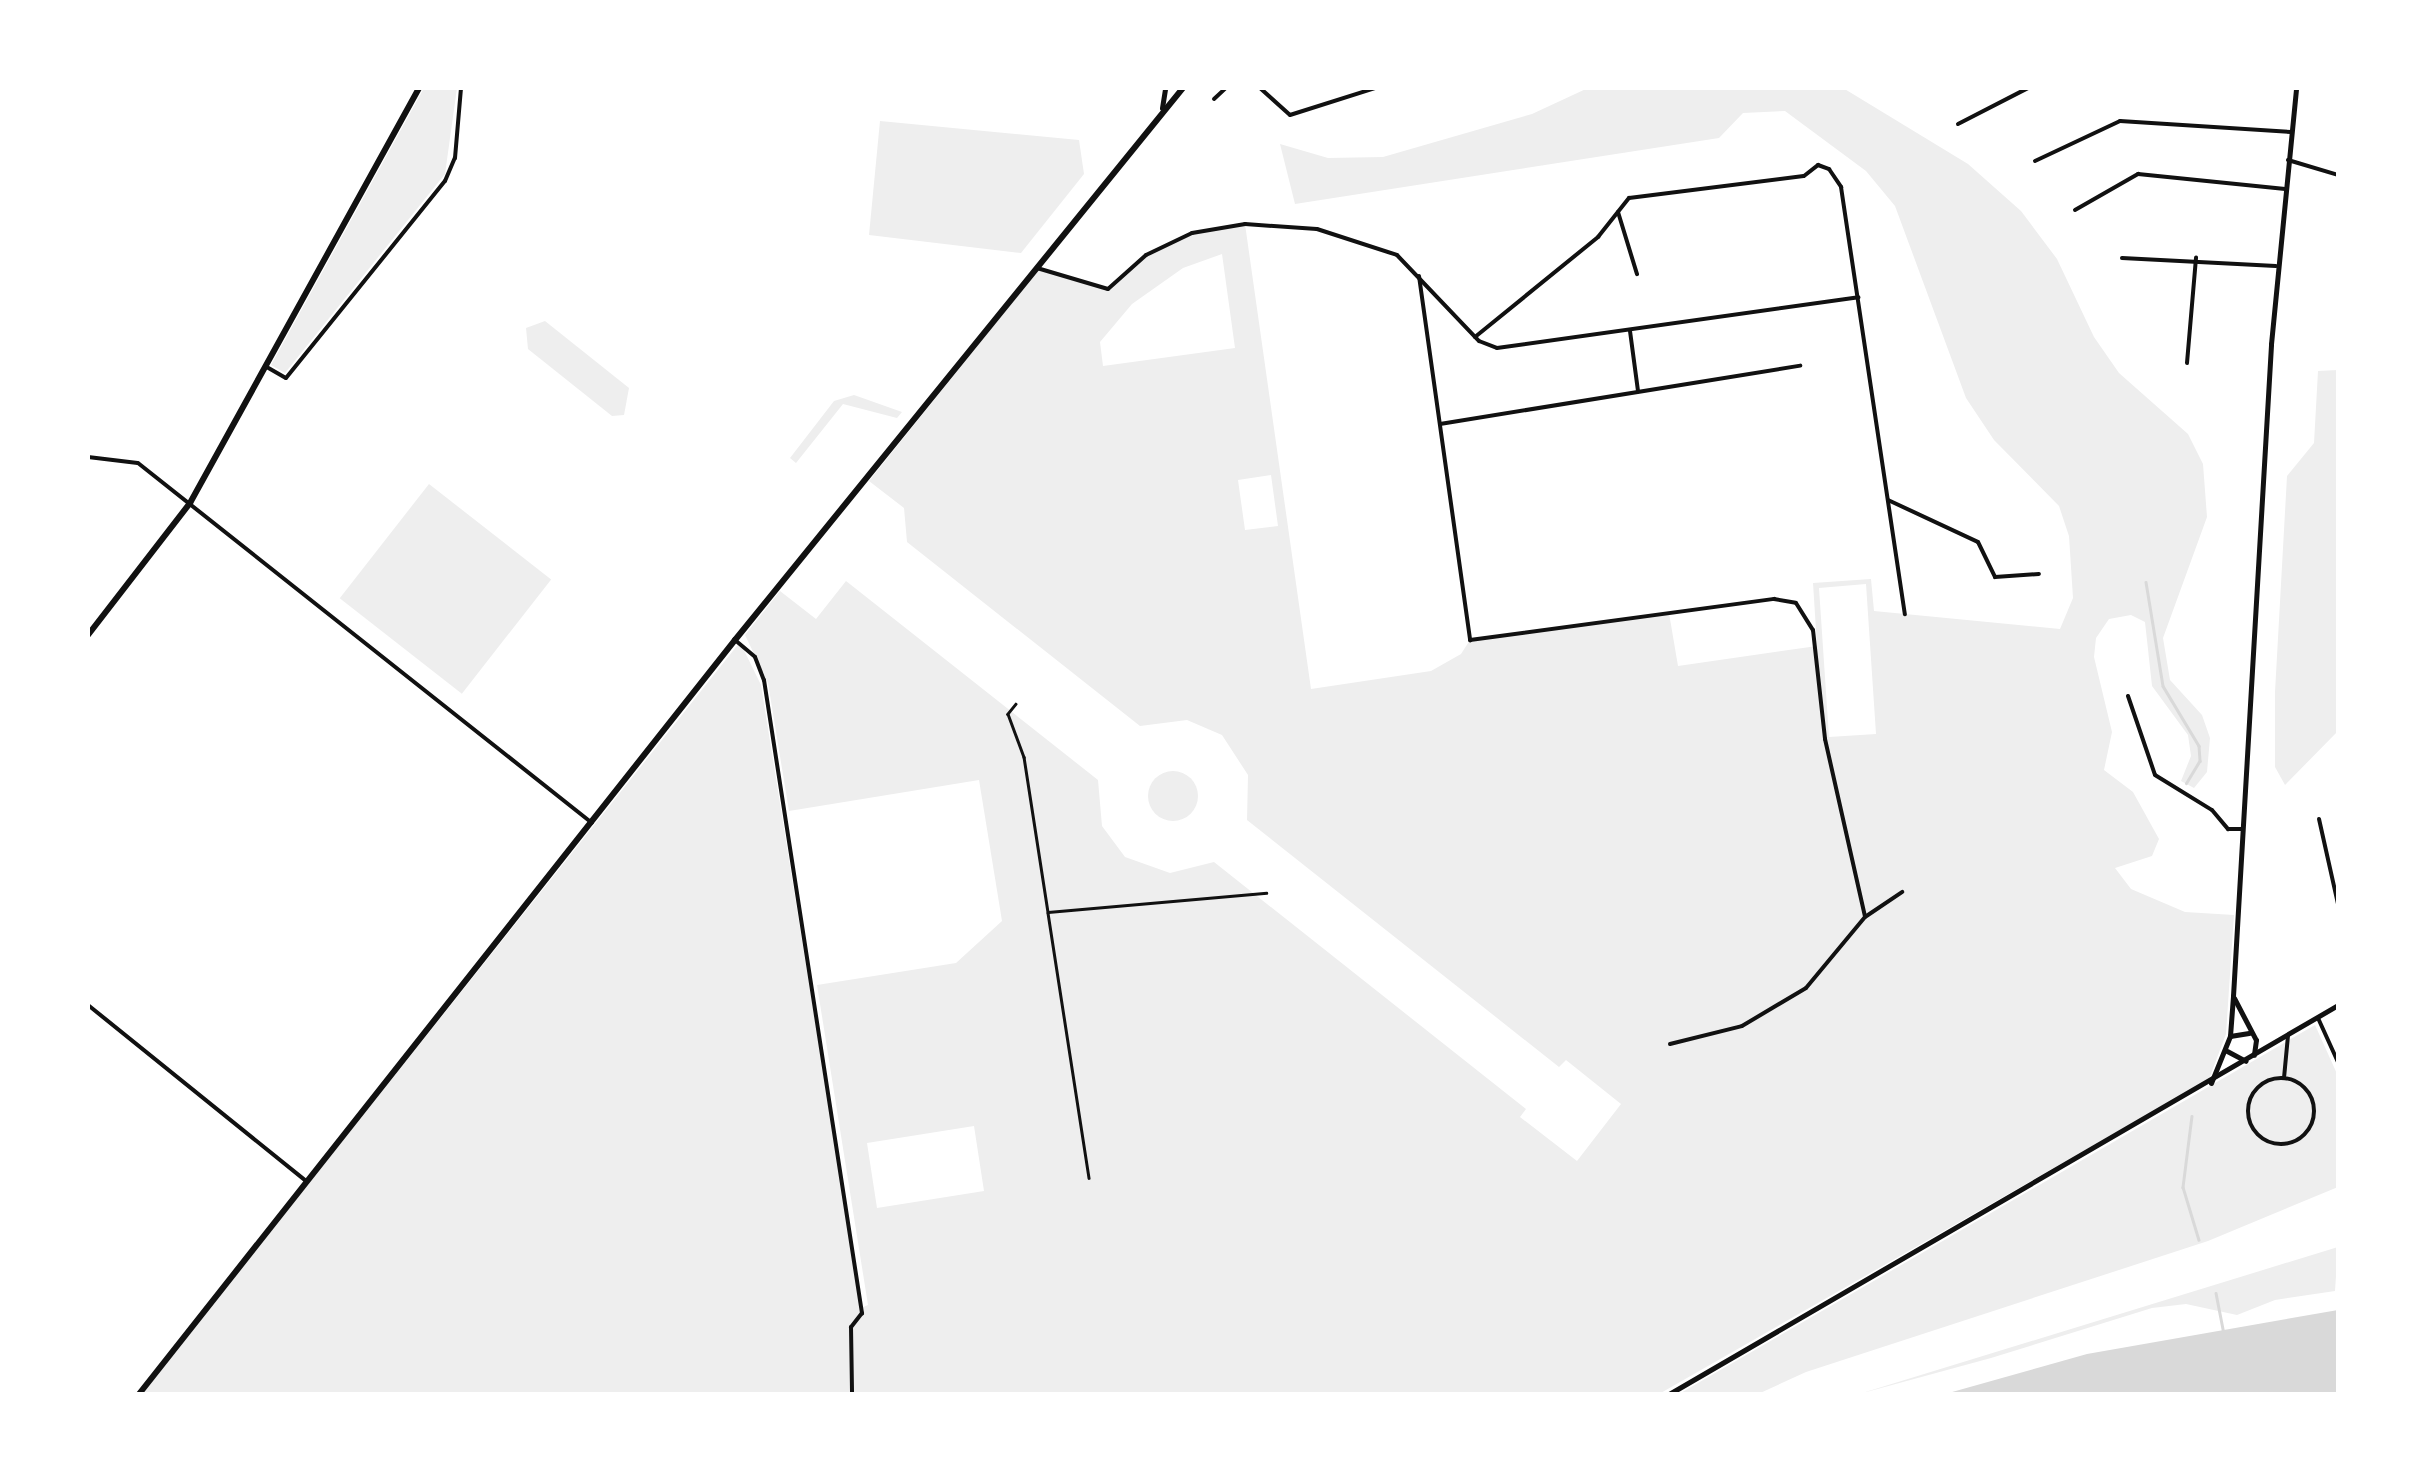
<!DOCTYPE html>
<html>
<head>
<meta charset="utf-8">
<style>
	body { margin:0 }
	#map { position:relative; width:2426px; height:1482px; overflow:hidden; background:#fff; font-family:Barlow,sans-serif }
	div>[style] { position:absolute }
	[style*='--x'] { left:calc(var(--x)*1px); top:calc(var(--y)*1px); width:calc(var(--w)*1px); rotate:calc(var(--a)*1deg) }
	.green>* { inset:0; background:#eee; transform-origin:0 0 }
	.round { border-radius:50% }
	.water>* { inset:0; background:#d9d9d9 }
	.stream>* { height:2.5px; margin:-1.25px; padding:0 1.25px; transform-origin:1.25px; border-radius:1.25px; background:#d9d9d9 }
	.path>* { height:2.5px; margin:-1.25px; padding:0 1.25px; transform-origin:1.25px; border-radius:1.25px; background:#111 }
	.minor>* { height:4px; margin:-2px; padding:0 2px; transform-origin:2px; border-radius:2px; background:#111 }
	.minor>.ring { margin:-2px; padding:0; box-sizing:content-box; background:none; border:4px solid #111; border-radius:50% }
	.tertiary>* { height:5px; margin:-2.5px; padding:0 2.5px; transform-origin:2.5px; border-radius:2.5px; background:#111 }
	.secondary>* { height:6px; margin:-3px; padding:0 3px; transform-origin:3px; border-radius:3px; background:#111 }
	span { translate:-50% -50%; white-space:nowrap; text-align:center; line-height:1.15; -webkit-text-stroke:10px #fff; paint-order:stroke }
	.frame { position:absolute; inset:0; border:90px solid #fff; pointer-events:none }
</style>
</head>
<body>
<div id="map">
	<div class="green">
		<i style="clip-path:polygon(424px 88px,457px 88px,445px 174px,285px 373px,271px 365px)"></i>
		<i style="clip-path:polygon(evenodd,1588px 88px,1843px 88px,1968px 164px,2021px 211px,2057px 259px,2094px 337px,2119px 373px,2188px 434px,2203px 464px,2207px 517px,2163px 638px,2170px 680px,2202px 715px,2210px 738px,2207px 772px,2194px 788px,2181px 781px,2191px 756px,2188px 735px,2152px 686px,2145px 622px,2131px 615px,2109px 619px,2096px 638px,2094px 657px,2112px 732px,2104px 770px,2133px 792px,2159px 839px,2152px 856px,2115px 868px,2131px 889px,2185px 912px,2234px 915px,2226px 1034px,2209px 1079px,1659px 1394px,141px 1394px,740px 642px,761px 685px,861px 1308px,868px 1305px,817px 985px,956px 963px,1002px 921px,979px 780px,789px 811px,768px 683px,745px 635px,780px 591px,816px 619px,846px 581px,1098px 780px,1102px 826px,1125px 857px,1170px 873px,1214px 862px,1526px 1109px,1520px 1117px,1577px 1161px,1621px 1104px,1566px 1060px,1559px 1067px,1247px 820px,1248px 775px,1222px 735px,1187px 720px,1140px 726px,907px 542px,904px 508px,869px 481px,1040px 268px,1108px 289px,1156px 249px,1192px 233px,1245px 224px,1311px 689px,1431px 671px,1461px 654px,1470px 640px,1669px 613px,1678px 666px,1817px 646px,1813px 583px,1871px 579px,1874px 611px,2060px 629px,2073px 598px,2069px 536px,2059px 506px,1994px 440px,1966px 398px,1895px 206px,1866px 171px,1785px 111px,1743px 113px,1719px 138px,1295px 204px,1280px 144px,1328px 158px,1383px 157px,1532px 114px,1588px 88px,1222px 254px,1235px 348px,1103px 366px,1100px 342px,1132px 304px,1183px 268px,1222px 254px,1588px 88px,1271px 475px,1278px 526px,1245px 530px,1238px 480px,1271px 475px,1588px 88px,1866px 584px,1876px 734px,1829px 737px,1819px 588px,1866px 584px,1588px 88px,974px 1126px,984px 1191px,877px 1208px,867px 1143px,974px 1126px)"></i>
		<i style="clip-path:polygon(880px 121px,1079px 140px,1084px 174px,1021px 253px,869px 235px)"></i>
		<i style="clip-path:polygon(545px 321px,629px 388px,624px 415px,612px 416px,528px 349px,526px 328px)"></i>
		<i style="clip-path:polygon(2338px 370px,2338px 731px,2285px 785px,2275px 767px,2275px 692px,2287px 476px,2314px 443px,2318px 371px)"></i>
		<i style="clip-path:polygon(854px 395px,902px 412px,897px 418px,843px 404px,796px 463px,790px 458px,834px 401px)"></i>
		<i style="left:429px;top:484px;width:155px;height:145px;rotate:38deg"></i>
		<i class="round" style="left:1148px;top:771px;width:50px;height:50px"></i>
		<i style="clip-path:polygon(2315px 1025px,2338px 1076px,2338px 1187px,2208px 1241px,1806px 1372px,1758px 1394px,1679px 1394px)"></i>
		<i style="clip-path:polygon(2338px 1247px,2335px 1291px,2275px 1300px,2237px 1315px,2186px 1304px,2152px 1308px,1991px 1358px,1859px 1394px)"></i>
	</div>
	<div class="water">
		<i style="clip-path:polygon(2338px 1310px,2338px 1394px,1945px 1394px,2087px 1354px)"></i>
	</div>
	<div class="stream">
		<i style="--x:2146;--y:582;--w:105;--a:80.7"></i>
		<i style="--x:2163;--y:686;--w:70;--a:59"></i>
		<i style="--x:2199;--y:746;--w:15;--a:86"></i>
		<i style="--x:2200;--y:761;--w:26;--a:121"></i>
		<i style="--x:2192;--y:1116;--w:72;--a:97.2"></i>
		<i style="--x:2183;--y:1187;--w:55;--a:73.2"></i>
		<i style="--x:2216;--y:1293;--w:42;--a:79"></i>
	</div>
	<div class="path">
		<i style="--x:1016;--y:704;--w:13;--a:129"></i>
		<i style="--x:1008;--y:714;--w:46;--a:69.6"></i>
		<i style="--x:1024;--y:757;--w:157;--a:81.2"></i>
		<i style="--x:1048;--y:912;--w:219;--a:-5"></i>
		<i style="--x:1048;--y:913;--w:268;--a:81.2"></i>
	</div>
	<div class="minor">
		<i style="--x:1260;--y:88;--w:40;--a:42"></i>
		<i style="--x:1290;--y:115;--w:89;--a:-17.6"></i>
		<i style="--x:1214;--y:99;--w:16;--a:-43"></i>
		<i style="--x:1958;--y:124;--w:79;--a:-27.2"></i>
		<i style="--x:2288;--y:160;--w:52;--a:16.7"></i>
		<i style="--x:2035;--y:161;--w:94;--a:-25.2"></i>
		<i style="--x:2120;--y:121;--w:171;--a:3.7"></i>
		<i style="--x:2075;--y:210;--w:73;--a:-29.7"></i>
		<i style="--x:2138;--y:174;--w:148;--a:5.8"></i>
		<i style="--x:1618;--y:212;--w:65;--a:73"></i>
		<i style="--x:2122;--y:258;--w:154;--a:3"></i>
		<i style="--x:1037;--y:268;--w:74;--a:16.5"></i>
		<i style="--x:1108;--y:289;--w:51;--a:-41.8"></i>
		<i style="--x:1146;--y:255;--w:51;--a:-25.6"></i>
		<i style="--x:1192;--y:233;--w:54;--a:-9.6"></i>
		<i style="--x:1245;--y:224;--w:72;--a:4"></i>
		<i style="--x:1317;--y:229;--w:84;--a:18"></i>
		<i style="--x:1397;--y:255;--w:119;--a:46.4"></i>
		<i style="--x:1479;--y:341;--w:19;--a:21"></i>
		<i style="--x:1497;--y:348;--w:365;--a:-8"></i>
		<i style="--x:1419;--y:276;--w:368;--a:82"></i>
		<i style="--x:1470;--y:640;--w:307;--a:-7.7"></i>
		<i style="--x:1774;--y:599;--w:22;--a:10"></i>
		<i style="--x:1796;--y:603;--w:32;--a:58"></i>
		<i style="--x:1813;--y:630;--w:110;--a:83.7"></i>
		<i style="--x:1825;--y:739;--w:182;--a:77.3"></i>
		<i style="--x:1630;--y:331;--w:61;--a:82.4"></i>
		<i style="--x:1475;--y:337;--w:159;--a:-39.1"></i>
		<i style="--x:1598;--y:237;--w:50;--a:-51.5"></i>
		<i style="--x:1629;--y:198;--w:176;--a:-7.2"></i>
		<i style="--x:1804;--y:176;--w:18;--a:-38"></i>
		<i style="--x:1818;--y:165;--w:12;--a:20"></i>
		<i style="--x:1829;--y:169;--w:22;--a:56"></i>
		<i style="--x:1841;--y:187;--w:432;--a:81.5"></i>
		<i style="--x:2187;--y:363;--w:106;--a:-85.1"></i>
		<i style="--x:265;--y:366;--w:24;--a:30"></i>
		<i style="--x:286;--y:378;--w:253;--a:-51.1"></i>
		<i style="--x:445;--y:181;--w:25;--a:-67"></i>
		<i style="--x:455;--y:158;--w:70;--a:-85.1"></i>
		<i style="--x:1440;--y:424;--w:365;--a:-9.2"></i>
		<i style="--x:88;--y:457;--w:50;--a:6.8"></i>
		<i style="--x:138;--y:463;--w:579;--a:38.41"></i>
		<i style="--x:1888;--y:500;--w:99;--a:25"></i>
		<i style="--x:1978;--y:542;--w:39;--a:64"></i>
		<i style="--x:1995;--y:577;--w:44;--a:-3.9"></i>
		<i style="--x:735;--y:640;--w:26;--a:40"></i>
		<i style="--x:755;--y:657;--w:25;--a:69"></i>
		<i style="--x:764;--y:680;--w:641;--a:81.2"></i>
		<i style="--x:862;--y:1313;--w:18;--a:128"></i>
		<i style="--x:851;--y:1327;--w:67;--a:89.1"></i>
		<i style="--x:2128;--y:696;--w:83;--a:71.1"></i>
		<i style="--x:2155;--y:775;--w:67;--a:31.6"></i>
		<i style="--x:2212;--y:810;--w:25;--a:50"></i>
		<i style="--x:2228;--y:829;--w:14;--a:0"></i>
		<i style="--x:2319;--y:819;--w:87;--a:77.4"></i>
		<i style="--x:88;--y:1005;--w:280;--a:38.9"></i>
		<i style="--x:2318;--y:1018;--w:48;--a:65.6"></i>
		<i style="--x:1670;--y:1044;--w:74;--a:-14"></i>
		<i style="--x:1742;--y:1026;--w:74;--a:-30.7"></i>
		<i style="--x:1806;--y:988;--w:92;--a:-50.3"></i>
		<i style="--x:1865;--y:917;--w:45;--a:-34"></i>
		<i class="ring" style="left:2248px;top:1078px;width:62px;height:62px"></i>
		<i style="--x:2284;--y:1078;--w:42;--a:-84.6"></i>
	</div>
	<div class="tertiary">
		<i style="--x:1162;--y:108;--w:20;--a:-81"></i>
		<i style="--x:2234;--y:998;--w:47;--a:62.4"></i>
		<i style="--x:2256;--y:1040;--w:15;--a:98"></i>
		<i style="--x:2230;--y:1036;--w:19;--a:-9"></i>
		<i style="--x:2227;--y:1051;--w:21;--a:28"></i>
		<i style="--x:2211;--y:1083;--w:51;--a:-68"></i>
		<i style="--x:2230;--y:1036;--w:40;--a:-85.7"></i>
		<i style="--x:2233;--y:996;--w:653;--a:-86.66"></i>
		<i style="--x:2271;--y:344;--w:257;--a:-84.4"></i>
		<i style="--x:1669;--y:1394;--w:774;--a:-30.18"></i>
	</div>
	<div class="secondary">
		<i style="--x:88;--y:635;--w:167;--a:-52.3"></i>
		<i style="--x:190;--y:503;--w:474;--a:-61.1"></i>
		<i style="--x:139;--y:1394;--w:961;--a:-51.68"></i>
		<i style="--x:735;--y:640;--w:711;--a:-50.94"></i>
	</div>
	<div class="frame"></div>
</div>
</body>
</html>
